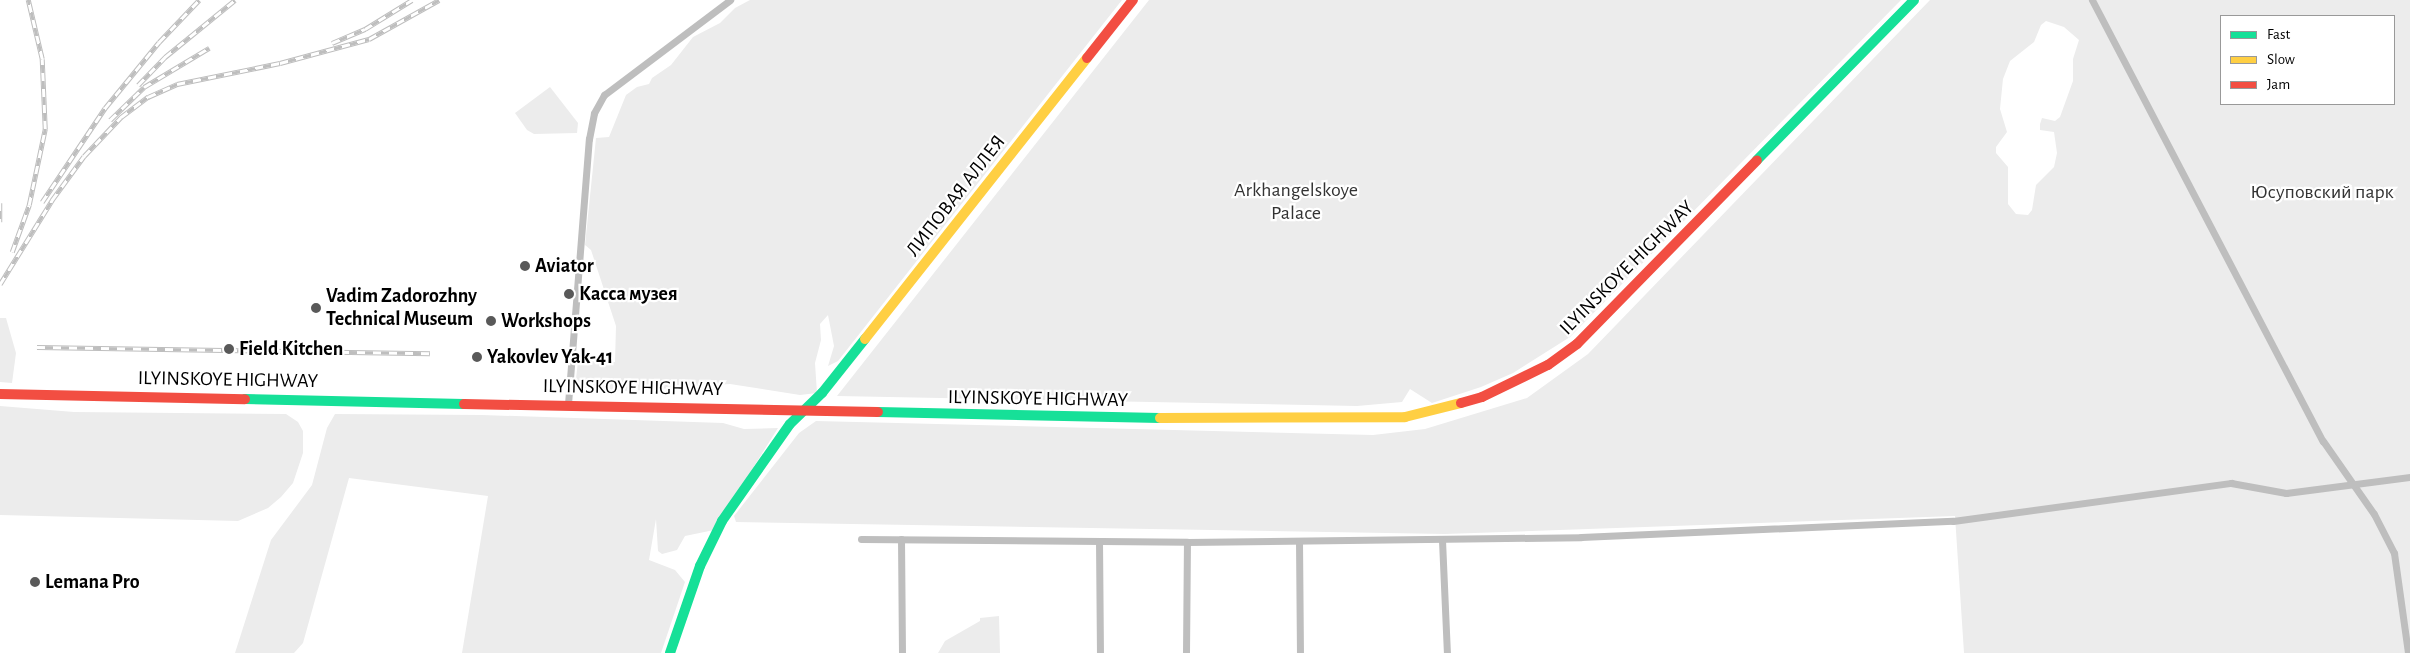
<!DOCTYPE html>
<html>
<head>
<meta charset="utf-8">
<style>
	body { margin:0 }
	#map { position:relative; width:2410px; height:653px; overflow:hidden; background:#fff; font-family:"Alegreya Sans",sans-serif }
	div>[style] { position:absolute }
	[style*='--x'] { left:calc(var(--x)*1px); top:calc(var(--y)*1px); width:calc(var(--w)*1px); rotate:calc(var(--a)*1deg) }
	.green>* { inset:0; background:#ececec }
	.street>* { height:7px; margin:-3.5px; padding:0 3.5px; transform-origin:3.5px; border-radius:3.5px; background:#bebebe }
	.fast>* { height:10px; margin:-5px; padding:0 5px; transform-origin:5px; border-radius:5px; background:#16e098 }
	.slow>* { height:10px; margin:-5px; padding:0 5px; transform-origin:5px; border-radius:5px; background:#ffcf43 }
	.jam>* { height:10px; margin:-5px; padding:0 5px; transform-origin:5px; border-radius:5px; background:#f24e42 }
	.rail>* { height:4.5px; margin-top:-2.25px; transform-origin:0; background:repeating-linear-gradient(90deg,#fff 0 8px,#bebebe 0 16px); box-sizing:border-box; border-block:1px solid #bebebe }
	.dots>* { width:14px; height:14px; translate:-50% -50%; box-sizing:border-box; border:2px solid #fff; border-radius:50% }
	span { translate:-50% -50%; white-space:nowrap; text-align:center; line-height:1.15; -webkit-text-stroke:4.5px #fff; paint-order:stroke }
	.park-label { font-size:20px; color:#333 }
	.street-label { font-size:20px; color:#000 }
	.poi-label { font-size:20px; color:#000; font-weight:700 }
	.left { translate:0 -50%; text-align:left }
	.legend { position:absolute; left:2220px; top:15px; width:175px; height:90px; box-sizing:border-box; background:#fff; border:1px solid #999; margin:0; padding:6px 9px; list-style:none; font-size:15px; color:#000 }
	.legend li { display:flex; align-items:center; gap:10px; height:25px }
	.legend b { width:25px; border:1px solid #999 }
</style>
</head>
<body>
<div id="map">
	<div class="green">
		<i style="clip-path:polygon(750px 0,1122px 0,838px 361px,828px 366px,834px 346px,828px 315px,820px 324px,821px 340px,815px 363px,817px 393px,800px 395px,730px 384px,629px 391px,575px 388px,578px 361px,615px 362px,616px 326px,591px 250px,585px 245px,596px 138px,609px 137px,626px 95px,637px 87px,649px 84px,652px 78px,671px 65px,693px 37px,720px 23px,735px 8px)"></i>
		<i style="clip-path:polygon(1149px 0,1901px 0,1570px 337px,1513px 373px,1481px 387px,1432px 403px,1410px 389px,1402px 402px,1357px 406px,837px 396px)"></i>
		<i style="clip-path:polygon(evenodd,1930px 0,2410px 0,2410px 653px,1964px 653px,1955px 516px,1445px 534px,736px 522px,734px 516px,799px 433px,816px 421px,1373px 435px,1425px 429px,1527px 398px,1588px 354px,1930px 0,2221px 16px,2394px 16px,2394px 104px,2221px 104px,2221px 16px,1930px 0,2046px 21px,2064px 27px,2079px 40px,2073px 59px,2073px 81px,2060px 117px,2055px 121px,2042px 118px,2040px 124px,2040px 130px,2054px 132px,2057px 153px,2054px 167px,2036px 185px,2032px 210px,2028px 215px,2016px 214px,2008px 204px,2008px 167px,1996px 153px,1996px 147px,2007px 132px,2000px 109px,2003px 79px,2010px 61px,2034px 42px,2041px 25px,2046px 21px)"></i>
		<i style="clip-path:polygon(550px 87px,578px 123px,577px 133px,534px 134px,527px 130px,515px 113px)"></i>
		<i style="clip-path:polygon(0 318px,6px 318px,16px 353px,12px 383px,0 382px)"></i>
		<i style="clip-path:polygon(0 406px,74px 412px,286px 414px,298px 422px,303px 431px,303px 453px,293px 483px,281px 497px,268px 508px,238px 521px,0 515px)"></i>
		<i style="clip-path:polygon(335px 414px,482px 415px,723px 423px,744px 429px,778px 428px,714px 530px,685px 536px,677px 550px,662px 554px,658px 551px,656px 519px,649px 560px,675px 570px,685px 582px,661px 653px,462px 653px,488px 496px,349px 478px,303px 643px,294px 653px,235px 653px,271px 540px,312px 485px,327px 428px)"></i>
		<i style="clip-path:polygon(999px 616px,1000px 653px,938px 653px,945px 641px,980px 621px,980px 618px)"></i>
	</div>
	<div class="street">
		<i style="--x:2092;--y:0;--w:498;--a:62.4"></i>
		<i style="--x:2323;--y:441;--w:89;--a:55.1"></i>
		<i style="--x:2374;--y:514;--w:44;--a:62.9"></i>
		<i style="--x:2394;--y:553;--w:101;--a:82"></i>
		<i style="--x:568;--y:404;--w:266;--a:-85.5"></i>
		<i style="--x:589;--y:139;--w:26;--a:-79"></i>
		<i style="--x:594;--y:113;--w:21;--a:-61"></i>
		<i style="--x:604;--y:95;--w:158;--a:-37"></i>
		<i style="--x:861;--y:539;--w:326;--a:0.5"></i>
		<i style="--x:1187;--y:542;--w:394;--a:-0.7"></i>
		<i style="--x:1581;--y:537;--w:372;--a:-2.5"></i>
		<i style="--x:1953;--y:521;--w:281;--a:-7.8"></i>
		<i style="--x:2231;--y:483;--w:56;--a:10.3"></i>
		<i style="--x:2286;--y:493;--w:125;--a:-7.4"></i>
		<i style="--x:901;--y:539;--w:114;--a:89.5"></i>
		<i style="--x:1442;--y:540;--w:113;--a:87.5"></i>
		<i style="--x:1099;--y:541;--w:112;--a:89.5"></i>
		<i style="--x:1299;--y:541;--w:112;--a:89.5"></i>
		<i style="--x:1186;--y:653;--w:111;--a:-89.5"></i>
	</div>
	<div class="fast">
		<i style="--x:1757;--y:160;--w:224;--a:-45.5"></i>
		<i style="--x:245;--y:399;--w:219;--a:1.3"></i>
		<i style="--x:878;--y:412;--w:282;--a:1.2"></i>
		<i style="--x:670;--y:653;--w:92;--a:-71"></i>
		<i style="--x:700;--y:566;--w:50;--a:-63.9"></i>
		<i style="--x:722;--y:521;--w:118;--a:-55"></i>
		<i style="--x:790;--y:424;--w:45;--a:-44.1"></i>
		<i style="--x:822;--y:393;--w:69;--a:-51.5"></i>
	</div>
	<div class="slow">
		<i style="--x:865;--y:339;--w:358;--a:-51.7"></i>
		<i style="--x:1160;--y:418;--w:245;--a:-0.2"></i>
		<i style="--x:1405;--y:417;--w:58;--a:-14"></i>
	</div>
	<div class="jam">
		<i style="--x:1087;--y:58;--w:74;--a:-51.6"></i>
		<i style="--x:0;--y:394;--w:245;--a:1.2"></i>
		<i style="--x:1461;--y:403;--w:22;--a:-16"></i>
		<i style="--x:1482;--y:397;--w:73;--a:-25.9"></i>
		<i style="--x:1548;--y:365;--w:36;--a:-36"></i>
		<i style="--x:1577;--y:344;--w:257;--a:-45.6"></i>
		<i style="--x:464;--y:404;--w:414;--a:1.1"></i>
	</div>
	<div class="rail">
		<i style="--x:332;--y:43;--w:36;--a:-23"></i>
		<i style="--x:365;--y:29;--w:55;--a:-31.7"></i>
		<i style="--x:138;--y:85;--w:39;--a:-46"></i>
		<i style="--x:165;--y:57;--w:90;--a:-39.2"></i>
		<i style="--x:110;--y:120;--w:47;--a:-44.1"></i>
		<i style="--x:144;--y:87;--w:76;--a:-31"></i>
		<i style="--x:42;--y:202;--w:113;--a:-56.2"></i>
		<i style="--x:105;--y:108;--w:85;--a:-50.7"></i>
		<i style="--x:159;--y:42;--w:58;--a:-46.4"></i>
		<i style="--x:0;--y:203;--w:19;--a:90"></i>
		<i style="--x:12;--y:252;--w:50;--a:-70.1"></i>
		<i style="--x:29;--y:205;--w:78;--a:-78.1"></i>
		<i style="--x:45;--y:129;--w:70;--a:-92.5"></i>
		<i style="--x:42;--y:59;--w:61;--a:-103.3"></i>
		<i style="--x:0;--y:284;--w:99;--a:-58.2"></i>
		<i style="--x:52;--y:200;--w:54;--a:-54"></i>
		<i style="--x:84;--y:156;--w:54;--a:-46.5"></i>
		<i style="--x:121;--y:117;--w:34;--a:-37"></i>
		<i style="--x:148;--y:97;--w:32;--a:-24"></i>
		<i style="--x:177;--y:84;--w:105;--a:-11.5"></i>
		<i style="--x:280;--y:63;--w:92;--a:-15.1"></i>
		<i style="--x:369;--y:39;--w:80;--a:-29.1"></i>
		<i style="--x:37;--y:347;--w:393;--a:0.9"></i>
	</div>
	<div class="dots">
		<i style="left:525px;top:266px;background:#595959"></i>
		<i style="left:569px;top:294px;background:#595959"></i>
		<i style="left:316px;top:308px;background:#595959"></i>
		<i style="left:491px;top:321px;background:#595959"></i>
		<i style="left:229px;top:349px;background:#595959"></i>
		<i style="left:477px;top:357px;background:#595959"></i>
		<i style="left:35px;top:582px;background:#595959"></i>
	</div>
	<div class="park-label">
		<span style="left:1296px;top:202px">Arkhangelskoye<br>Palace</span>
		<span style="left:2322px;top:192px">Юсуповский парк</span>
	</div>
	<div class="street-label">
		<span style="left:956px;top:196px;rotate:-52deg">ЛИПОВАЯ АЛЛЕЯ</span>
		<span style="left:1627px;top:268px;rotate:-45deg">ILYINSKOYE HIGHWAY</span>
		<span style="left:228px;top:380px;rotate:1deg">ILYINSKOYE HIGHWAY</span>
		<span style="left:633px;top:388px;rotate:1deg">ILYINSKOYE HIGHWAY</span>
		<span style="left:1038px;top:399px;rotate:1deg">ILYINSKOYE HIGHWAY</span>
	</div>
	<div class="poi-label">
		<span class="left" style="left:535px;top:266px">Aviator</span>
		<span class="left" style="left:579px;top:294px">Касса музея</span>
		<span class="left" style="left:326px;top:308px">Vadim Zadorozhny<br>Technical Museum</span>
		<span class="left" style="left:501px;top:321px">Workshops</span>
		<span class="left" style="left:239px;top:349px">Field Kitchen</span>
		<span class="left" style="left:487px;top:357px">Yakovlev Yak-41</span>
		<span class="left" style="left:45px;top:582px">Lemana Pro</span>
	</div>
	<ul class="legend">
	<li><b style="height:6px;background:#16e098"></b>Fast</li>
	<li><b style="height:6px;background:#ffcf43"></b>Slow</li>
	<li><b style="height:6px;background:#f24e42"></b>Jam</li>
	</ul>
</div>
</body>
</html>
